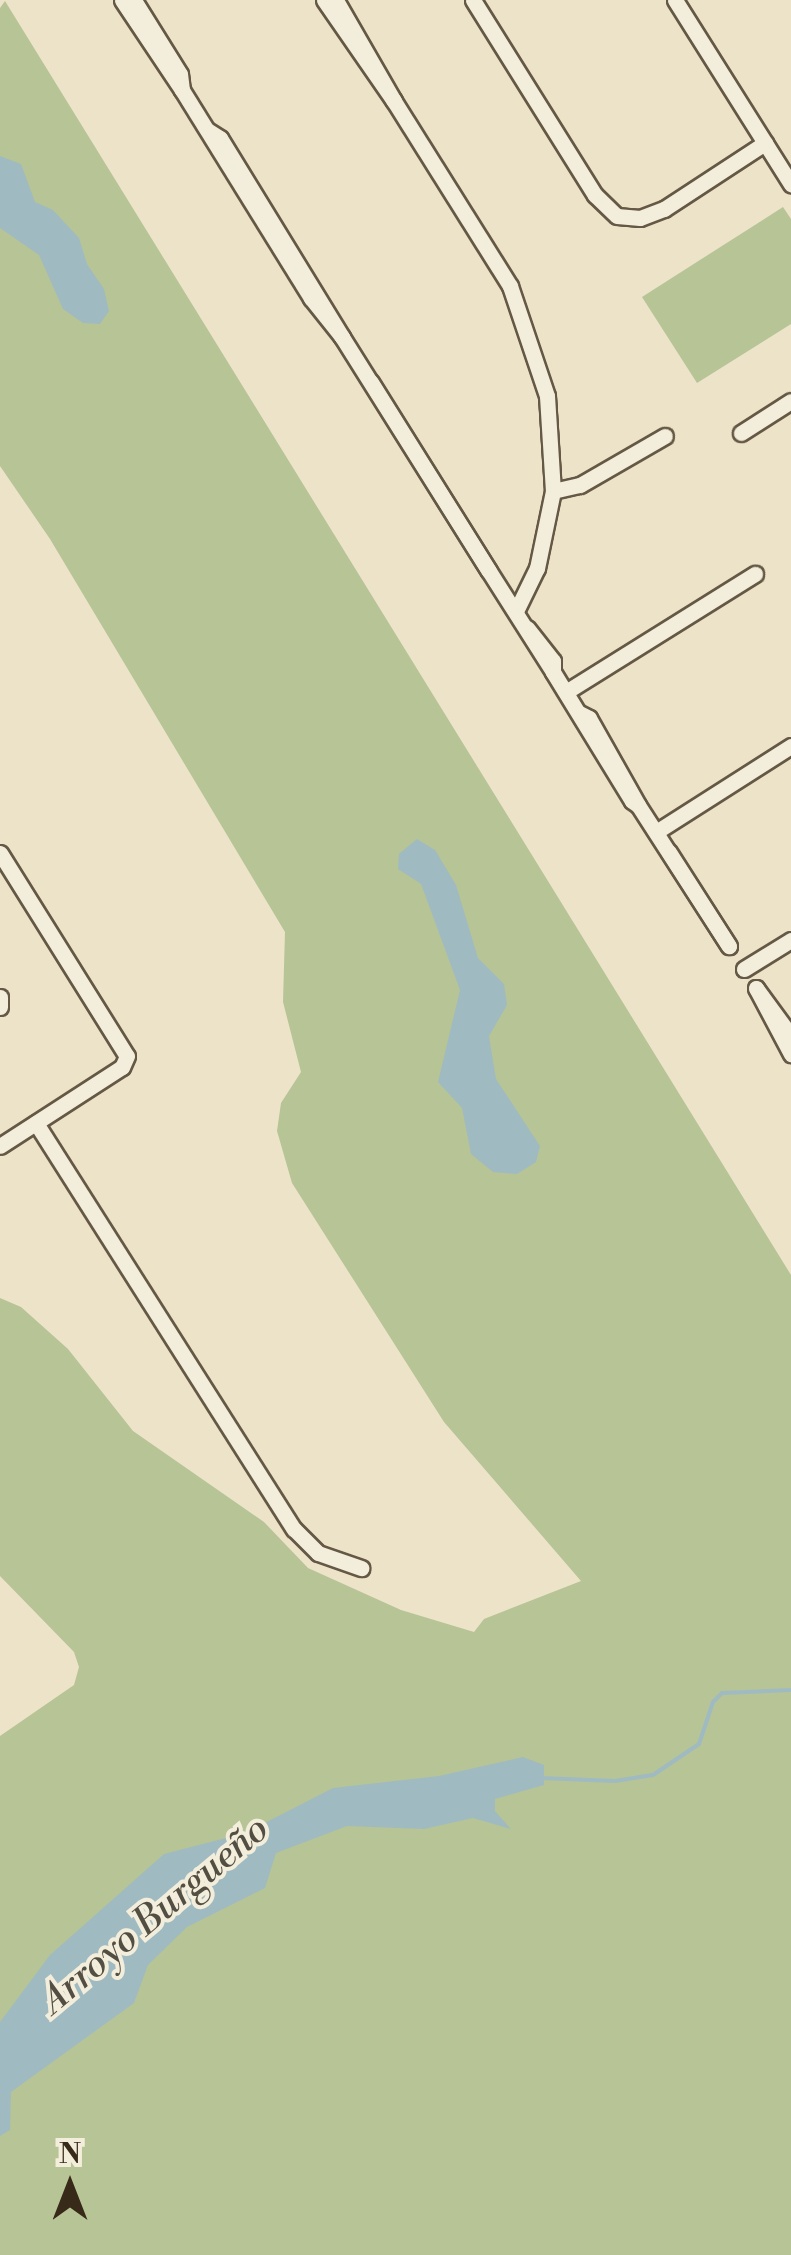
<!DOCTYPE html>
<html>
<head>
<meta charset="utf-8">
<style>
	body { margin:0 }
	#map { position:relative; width:791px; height:2255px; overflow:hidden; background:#ece3c8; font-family:"Libre Bodoni",serif }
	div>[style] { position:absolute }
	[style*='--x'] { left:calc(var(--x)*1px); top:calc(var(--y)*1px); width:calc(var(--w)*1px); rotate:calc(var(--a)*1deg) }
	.green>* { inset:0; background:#b7c496 }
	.water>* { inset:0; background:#9fbbc1 }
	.stream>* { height:4px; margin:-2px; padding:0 2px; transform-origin:2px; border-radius:2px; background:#9fbbc1 }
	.roads { filter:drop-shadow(2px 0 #655844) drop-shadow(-2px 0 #655844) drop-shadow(0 2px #655844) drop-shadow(0 -2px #655844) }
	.minor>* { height:15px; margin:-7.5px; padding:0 7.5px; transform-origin:7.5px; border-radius:7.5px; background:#f3eddb }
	span { translate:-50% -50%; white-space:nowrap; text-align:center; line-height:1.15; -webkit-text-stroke:8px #f3eddb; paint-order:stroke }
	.water-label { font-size:38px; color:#524e42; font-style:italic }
	.north { position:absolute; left:20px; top:2135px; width:100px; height:100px; -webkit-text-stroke:8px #f3eddb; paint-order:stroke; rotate:0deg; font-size:28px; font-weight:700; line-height:40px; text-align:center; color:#382a18 }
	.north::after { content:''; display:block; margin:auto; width:35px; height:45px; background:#382a18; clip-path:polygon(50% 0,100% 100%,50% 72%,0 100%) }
</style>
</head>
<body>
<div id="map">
	<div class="green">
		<i style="clip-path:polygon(5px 1px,791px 1275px,791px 2255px,0 2255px,0 1736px,74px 1685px,79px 1667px,74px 1652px,0 1576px,0 1298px,21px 1307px,68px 1349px,133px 1431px,264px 1522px,308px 1568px,401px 1610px,474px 1632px,484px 1619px,581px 1581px,444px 1422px,292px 1183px,277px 1131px,281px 1103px,301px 1072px,283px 1002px,285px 932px,50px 539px,0 466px,0 8px)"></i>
		<i style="clip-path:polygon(783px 207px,791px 219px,791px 324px,697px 383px,642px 297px)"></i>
	</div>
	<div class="water">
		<i style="clip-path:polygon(0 156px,21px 164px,35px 202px,53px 210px,79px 238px,87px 264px,104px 289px,109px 311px,100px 324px,83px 323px,63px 309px,39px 255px,0 228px)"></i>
		<i style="clip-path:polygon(417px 839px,435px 850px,456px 885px,478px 958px,504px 984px,507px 1005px,489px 1036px,496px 1079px,540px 1146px,536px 1162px,517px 1174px,493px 1172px,471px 1154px,462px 1108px,438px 1082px,460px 990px,421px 884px,398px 869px,399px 854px)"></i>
		<i style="clip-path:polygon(523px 1757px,544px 1765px,544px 1785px,495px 1799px,495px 1811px,511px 1829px,473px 1818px,424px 1829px,347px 1826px,276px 1853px,265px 1888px,187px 1927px,148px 1965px,134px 2003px,11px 2092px,10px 2130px,0 2136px,0 2022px,50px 1955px,164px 1854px,245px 1833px,333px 1788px,439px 1776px)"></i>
	</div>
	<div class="stream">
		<i style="--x:540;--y:1778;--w:75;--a:2.3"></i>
		<i style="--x:615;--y:1781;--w:38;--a:-9"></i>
		<i style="--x:653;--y:1775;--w:55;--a:-34"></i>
		<i style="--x:699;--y:1744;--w:44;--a:-71.6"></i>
		<i style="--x:713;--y:1702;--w:13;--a:-45"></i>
		<i style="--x:722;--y:1693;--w:69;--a:-2.5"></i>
	</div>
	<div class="roads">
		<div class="minor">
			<i style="--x:122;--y:0;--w:108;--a:56.3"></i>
			<i style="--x:182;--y:90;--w:16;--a:-97"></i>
			<i style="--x:180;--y:74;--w:87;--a:-121.9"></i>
			<i style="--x:324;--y:0;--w:123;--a:55.3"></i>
			<i style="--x:394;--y:101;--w:116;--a:-119.9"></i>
			<i style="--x:473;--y:0;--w:230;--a:58"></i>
			<i style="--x:595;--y:195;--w:30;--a:44"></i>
			<i style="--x:617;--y:216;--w:23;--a:5"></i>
			<i style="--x:640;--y:218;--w:26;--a:-21"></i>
			<i style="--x:664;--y:209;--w:121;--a:-33.2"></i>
			<i style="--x:675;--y:0;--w:218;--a:57.8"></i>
			<i style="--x:182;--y:90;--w:245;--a:58.2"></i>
			<i style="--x:311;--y:298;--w:50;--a:51.5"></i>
			<i style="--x:342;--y:337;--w:233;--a:-121.5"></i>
			<i style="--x:220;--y:138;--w:13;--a:-148"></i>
			<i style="--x:394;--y:101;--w:218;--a:57.9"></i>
			<i style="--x:510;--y:286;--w:116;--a:71.4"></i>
			<i style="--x:547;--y:396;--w:95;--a:86.4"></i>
			<i style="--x:553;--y:491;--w:79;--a:101.7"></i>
			<i style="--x:537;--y:568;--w:48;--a:116"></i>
			<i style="--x:342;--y:337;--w:276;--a:57.9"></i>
			<i style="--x:489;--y:571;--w:223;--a:-122"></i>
			<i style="--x:741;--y:433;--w:59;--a:-32.6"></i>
			<i style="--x:553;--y:491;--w:28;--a:-13"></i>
			<i style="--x:580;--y:485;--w:98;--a:-30"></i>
			<i style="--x:489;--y:571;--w:120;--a:57.6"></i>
			<i style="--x:553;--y:672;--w:11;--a:-90"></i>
			<i style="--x:553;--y:661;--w:42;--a:-128.2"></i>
			<i style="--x:553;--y:672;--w:151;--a:58.5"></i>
			<i style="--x:632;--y:801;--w:7;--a:34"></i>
			<i style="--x:638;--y:805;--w:100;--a:-119.4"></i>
			<i style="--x:589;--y:718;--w:11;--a:-153"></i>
			<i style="--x:566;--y:692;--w:223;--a:-32"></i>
			<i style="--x:638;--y:805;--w:168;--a:57.2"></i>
			<i style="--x:729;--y:946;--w:112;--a:-122.6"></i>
			<i style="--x:656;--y:832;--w:160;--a:-32.5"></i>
			<i style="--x:0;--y:853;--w:239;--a:58"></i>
			<i style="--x:127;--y:1056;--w:12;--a:114"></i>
			<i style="--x:122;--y:1067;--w:145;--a:147.1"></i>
			<i style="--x:744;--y:969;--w:55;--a:-31.7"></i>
			<i style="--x:0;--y:997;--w:10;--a:90"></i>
			<i style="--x:791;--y:1036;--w:59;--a:-126.1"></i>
			<i style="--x:756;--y:988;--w:75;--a:62.1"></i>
			<i style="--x:36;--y:1123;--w:481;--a:57.6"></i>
			<i style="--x:294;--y:1529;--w:34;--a:45"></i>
			<i style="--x:318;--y:1553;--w:46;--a:19.2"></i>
		</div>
	</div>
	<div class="water-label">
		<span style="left:155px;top:1915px;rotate:-40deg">Arroyo Burgueño</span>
	</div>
	<div class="north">N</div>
</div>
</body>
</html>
